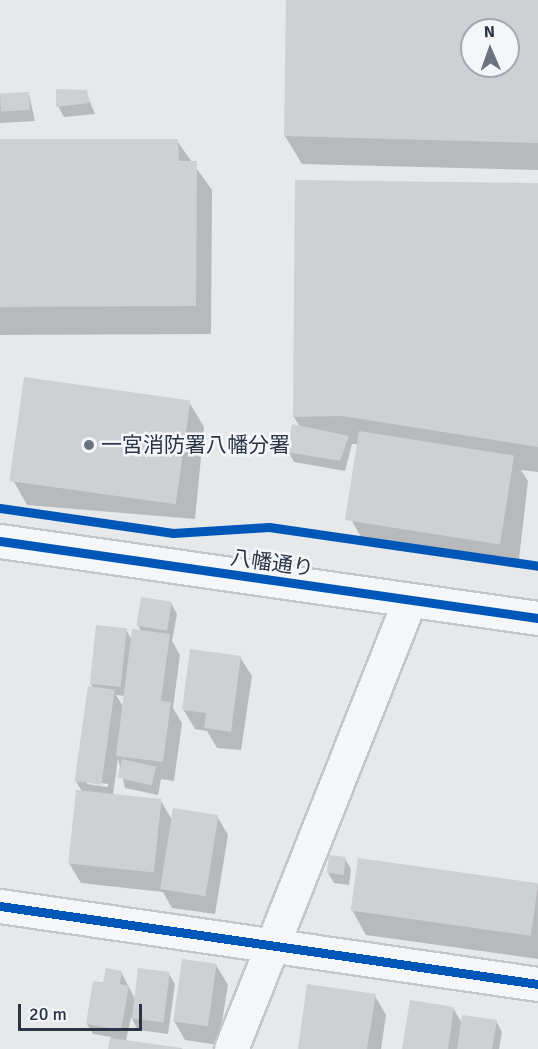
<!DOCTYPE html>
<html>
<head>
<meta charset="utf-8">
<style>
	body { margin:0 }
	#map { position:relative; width:538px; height:1049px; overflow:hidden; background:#e6e8ea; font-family:Signika,"Noto Sans JP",sans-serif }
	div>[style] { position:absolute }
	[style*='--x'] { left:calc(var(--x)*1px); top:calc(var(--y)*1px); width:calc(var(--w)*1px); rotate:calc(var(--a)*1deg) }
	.shadow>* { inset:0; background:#0003 }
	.building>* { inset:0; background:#ced0d3; transform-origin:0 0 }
	.roads { filter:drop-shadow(2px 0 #c4c6c8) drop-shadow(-2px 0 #c4c6c8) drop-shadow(0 2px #c4c6c8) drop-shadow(0 -2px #c4c6c8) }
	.minor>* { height:33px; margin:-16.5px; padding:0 16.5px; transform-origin:16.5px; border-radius:16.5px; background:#f5f6f7 }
	.cycleway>* { height:9px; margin:-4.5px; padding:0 4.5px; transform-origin:4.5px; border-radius:4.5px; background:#0057b8 }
	.dots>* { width:16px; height:16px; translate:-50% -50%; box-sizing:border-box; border:3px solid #f4f6f9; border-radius:50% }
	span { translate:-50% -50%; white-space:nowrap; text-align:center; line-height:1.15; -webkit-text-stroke:5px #f4f6f9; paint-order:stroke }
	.poi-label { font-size:21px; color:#2b3445 }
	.left { translate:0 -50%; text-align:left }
	.street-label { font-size:21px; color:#2b3445 }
	.north { position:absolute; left:460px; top:18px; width:60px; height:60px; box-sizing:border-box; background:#f4f6f9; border:2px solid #a4a8b1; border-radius:50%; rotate:358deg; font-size:16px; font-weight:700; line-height:24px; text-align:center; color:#2b3445 }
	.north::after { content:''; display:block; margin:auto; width:21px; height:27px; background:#6c737f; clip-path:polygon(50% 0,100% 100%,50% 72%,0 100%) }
	.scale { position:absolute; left:18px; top:1004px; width:124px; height:27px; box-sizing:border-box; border:3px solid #2b3445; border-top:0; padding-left:8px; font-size:18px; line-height:21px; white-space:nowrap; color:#2b3445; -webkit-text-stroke:4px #f4f6f9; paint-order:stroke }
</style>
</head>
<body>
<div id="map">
	<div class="shadow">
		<i style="clip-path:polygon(evenodd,287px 0,538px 0,538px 170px,302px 164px,285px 136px,287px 0,472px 30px,508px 30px,508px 66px,472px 66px,472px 30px)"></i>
		<i style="clip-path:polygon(86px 92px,95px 114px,64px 117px,58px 106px)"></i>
		<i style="clip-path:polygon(29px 94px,35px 121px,0 123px,0 95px)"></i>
		<i style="clip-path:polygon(0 141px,177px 141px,212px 190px,211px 334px,0 335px)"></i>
		<i style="clip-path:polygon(297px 182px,538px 185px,538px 472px,521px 470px,528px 481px,518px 568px,366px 546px,352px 521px,359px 444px,352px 444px,345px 471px,294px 462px,288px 451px,300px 427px,294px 417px)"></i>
		<i style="clip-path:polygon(189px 402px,204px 427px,195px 519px,27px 505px,13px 480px)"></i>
		<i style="clip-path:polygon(evenodd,171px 603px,177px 614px,172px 641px,180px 655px,173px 708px,182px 723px,174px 781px,161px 779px,158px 795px,125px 788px,118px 758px,113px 795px,161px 801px,172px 820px,217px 816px,228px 835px,215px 914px,172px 908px,163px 892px,81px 883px,69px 863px,82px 792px,76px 781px,93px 688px,90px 682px,126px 630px,132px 640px,142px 632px,138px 626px,171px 603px,116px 695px,125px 696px,124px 708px,116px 695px,171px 603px,87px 781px,108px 784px,108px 787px,87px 784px,87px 781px)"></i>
		<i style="clip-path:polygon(240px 657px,252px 676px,241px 750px,217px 748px,207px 731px,195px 729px,183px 709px)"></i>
		<i style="clip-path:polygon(345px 859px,351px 869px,349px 885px,334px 883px,328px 873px)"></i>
		<i style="clip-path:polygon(538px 885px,538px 959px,366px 935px,352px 910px)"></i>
		<i style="clip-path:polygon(216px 965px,228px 985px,218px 1045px,185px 1040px,174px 1021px)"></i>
		<i style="clip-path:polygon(121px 972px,135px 999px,169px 974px,175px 984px,168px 1034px,138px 1030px,131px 1017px,126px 1041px,110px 1049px,111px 1037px,93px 1034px,87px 1024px,104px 984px)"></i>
		<i style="clip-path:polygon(375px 996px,386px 1015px,381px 1049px,299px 1049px)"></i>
		<i style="clip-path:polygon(453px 1008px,462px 1023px,496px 1021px,502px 1032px,499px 1049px,404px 1049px)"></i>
	</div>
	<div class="building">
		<i style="clip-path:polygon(evenodd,286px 0,538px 0,538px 143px,284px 136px,286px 0,472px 30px,508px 30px,508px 66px,472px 66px,472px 30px)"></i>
		<i style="clip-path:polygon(56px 89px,87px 90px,90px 103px,56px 107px)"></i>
		<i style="left:29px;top:92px;width:18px;height:29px;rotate:87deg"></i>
		<i style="clip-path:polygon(0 139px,178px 139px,179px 161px,197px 161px,196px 306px,0 307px)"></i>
		<i style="clip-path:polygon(295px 180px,538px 183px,538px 447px,342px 416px,293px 417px)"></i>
		<i style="left:24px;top:377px;width:168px;height:105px;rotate:8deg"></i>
		<i style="clip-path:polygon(292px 424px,349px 436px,340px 461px,286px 452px)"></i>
		<i style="left:359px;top:431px;width:157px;height:90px;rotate:9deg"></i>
		<i style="left:141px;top:597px;width:31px;height:29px;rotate:9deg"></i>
		<i style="left:96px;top:625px;width:31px;height:59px;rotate:6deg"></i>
		<i style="clip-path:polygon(132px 629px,170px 634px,161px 701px,171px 702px,163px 762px,116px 756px)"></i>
		<i style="clip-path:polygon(190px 649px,241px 656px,231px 732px,204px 728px,206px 713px,182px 710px)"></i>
		<i style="left:88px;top:686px;width:27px;height:96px;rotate:8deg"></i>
		<i style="left:122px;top:759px;width:35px;height:19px;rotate:13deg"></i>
		<i style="left:76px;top:790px;width:86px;height:74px;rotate:6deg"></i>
		<i style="left:173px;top:808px;width:46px;height:82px;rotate:9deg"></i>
		<i style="left:329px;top:855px;width:17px;height:18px;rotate:7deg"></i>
		<i style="left:358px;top:858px;width:182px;height:53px;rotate:8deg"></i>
		<i style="left:182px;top:959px;width:35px;height:63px;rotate:8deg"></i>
		<i style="clip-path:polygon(106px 968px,122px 971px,120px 984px,129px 986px,121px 1030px,86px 1024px,93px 981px,103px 982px)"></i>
		<i style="left:138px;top:968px;width:32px;height:51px;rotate:7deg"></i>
		<i style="clip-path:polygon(307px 984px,376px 994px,367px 1049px,298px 1049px)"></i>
		<i style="clip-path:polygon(410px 1000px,454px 1007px,448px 1049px,402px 1049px)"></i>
		<i style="clip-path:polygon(462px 1015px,497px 1020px,492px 1049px,457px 1049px)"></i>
		<i style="clip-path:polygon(110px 1038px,182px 1048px,182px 1049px,108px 1049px)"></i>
	</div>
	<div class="roads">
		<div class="minor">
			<i style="--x:0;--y:541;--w:543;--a:8.15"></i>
			<i style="--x:0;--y:906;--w:544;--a:8.25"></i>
			<i style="--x:231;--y:1049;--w:482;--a:-68.3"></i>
		</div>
	</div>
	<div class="cycleway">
		<i style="--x:0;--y:508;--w:175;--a:8.2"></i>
		<i style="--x:173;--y:533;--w:96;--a:-3.6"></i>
		<i style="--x:269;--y:527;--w:272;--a:8.2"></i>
		<i style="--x:0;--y:541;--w:543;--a:8.15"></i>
		<i style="--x:0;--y:906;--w:544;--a:8.25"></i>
	</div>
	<div class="dots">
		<i style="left:89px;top:445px;background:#6c737f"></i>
	</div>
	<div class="poi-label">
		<span class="left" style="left:101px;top:445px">一宮消防署八幡分署</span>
	</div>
	<div class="street-label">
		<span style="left:272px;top:563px;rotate:8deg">八幡通り</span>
	</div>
	<div class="north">N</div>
	<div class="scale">20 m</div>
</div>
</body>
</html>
